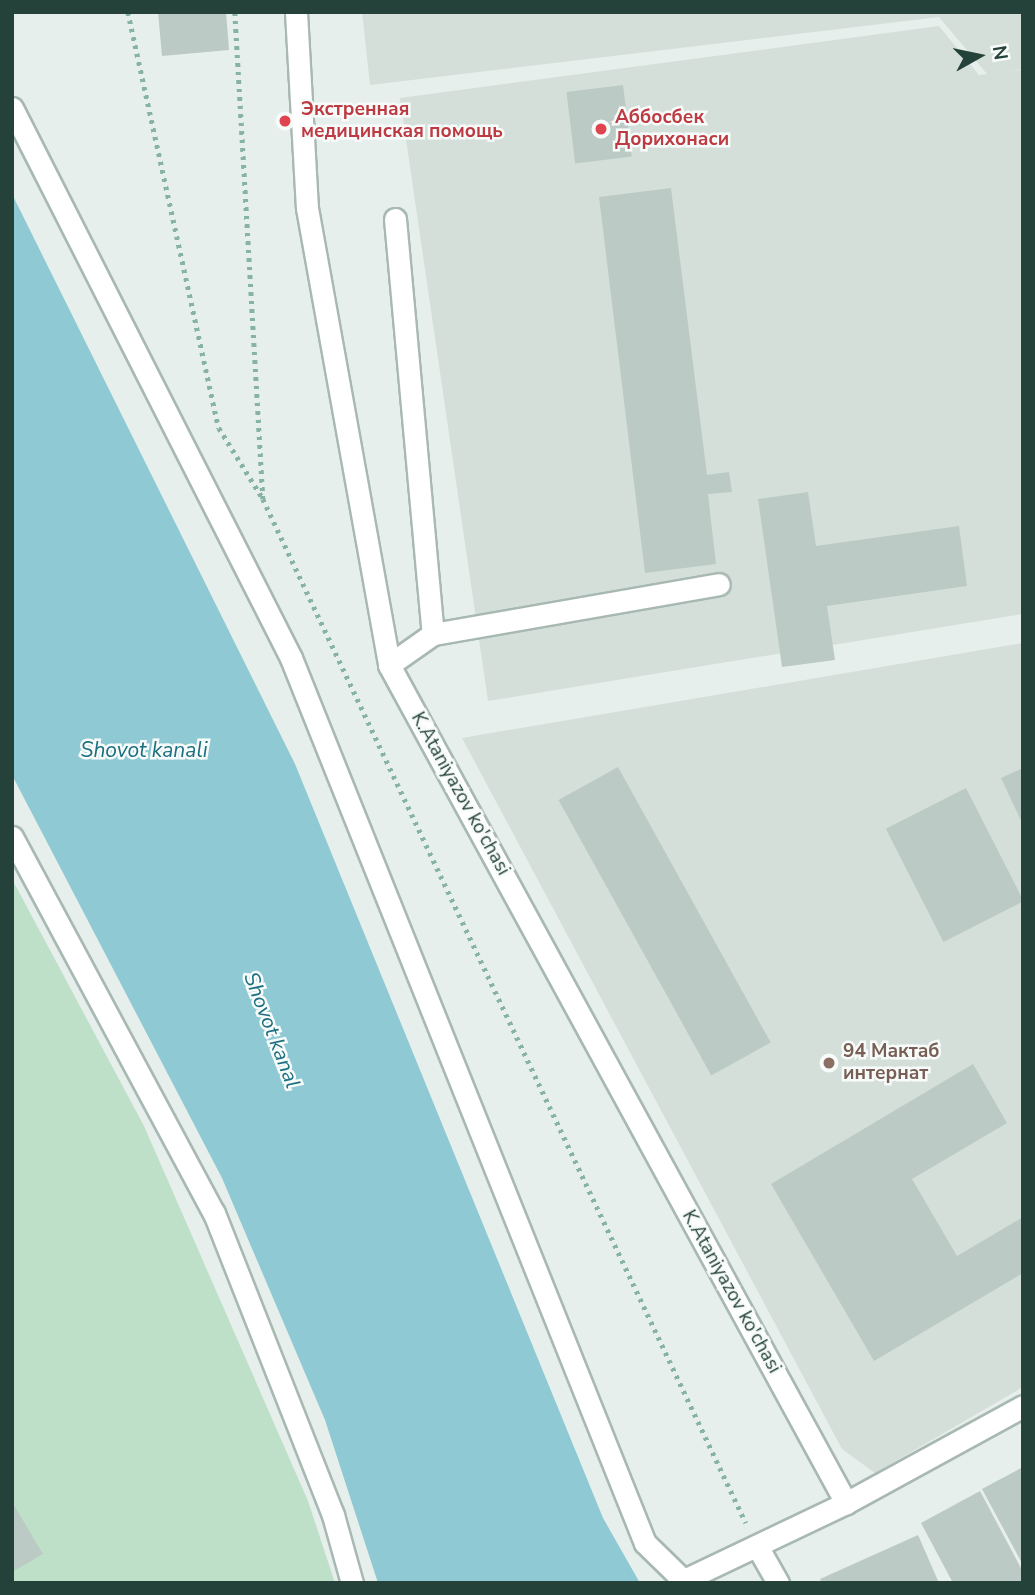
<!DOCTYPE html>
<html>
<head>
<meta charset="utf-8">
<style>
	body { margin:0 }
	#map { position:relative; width:1035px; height:1595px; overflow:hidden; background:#e6efeb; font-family:"Nunito Sans",sans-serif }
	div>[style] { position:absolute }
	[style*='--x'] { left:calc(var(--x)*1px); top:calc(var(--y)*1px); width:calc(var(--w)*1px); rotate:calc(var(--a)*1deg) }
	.built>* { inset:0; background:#d4dfda }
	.green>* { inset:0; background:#bfe0c8 }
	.water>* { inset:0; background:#8ec9d4 }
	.building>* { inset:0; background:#bbcac4; transform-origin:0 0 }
	.path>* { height:4.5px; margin-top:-2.25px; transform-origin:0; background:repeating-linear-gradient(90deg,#86b3a5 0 3.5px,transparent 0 8.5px) }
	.roads { filter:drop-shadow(2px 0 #a8b8b2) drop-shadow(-2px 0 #a8b8b2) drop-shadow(0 2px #a8b8b2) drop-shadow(0 -2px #a8b8b2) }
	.minor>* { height:21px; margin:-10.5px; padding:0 10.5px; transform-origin:10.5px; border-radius:10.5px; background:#fff }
	.dots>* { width:19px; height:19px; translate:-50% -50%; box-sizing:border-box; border:4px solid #f7fbf9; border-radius:50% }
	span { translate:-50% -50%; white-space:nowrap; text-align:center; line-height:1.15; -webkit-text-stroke:5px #f7fbf9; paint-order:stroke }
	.health-label { font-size:19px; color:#be3a42; font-weight:700 }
	.left { translate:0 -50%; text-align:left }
	.street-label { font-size:19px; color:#24423a }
	.education-label { font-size:19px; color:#785e54; font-weight:700 }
	.water-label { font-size:21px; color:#1c6f80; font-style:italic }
	.frame { position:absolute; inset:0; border:14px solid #24423a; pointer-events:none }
	.north { position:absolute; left:944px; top:21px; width:70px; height:70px; -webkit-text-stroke:5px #f7fbf9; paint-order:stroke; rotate:81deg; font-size:19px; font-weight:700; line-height:28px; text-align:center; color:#24423a }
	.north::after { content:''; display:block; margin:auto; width:24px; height:32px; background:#24423a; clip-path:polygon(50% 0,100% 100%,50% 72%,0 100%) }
</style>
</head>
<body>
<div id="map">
	<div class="built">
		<i style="clip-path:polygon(362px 12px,1023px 12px,1023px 69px,1008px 71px,1023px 70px,1023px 614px,488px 701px,400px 98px,939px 26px,979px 75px,987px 74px,939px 17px,370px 85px)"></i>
		<i style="clip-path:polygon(1023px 643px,1023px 1387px,875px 1473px,842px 1449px,462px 738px)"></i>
	</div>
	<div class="green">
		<i style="clip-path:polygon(12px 879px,144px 1126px,308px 1501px,335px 1583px,12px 1583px)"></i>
	</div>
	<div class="water">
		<i style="clip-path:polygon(12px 194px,295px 764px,603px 1518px,640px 1583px,378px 1583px,325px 1420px,222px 1178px,12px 775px)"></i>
	</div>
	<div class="building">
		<i style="clip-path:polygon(158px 12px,226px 12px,229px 50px,162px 56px)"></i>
		<i style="left:623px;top:85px;width:72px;height:57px;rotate:83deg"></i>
		<i style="clip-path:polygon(671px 188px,707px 475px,729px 472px,732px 492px,708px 494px,716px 564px,645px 573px,599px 197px)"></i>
		<i style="clip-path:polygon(808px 492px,816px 546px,959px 526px,967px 586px,827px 606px,835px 660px,782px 667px,758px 499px)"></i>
		<i style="left:618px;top:767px;width:315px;height:68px;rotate:61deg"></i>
		<i style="clip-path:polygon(1023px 768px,1023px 825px,1001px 778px)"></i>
		<i style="left:966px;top:788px;width:127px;height:90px;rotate:63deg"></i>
		<i style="clip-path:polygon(973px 1064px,1007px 1123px,912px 1179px,957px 1256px,1023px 1217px,1023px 1273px,874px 1361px,771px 1184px)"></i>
		<i style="clip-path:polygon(1023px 1467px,1023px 1565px,982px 1489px)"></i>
		<i style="clip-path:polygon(980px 1491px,1023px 1572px,1023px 1583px,953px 1583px,921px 1523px)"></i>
		<i style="clip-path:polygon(12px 1502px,43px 1554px,12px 1572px)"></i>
		<i style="clip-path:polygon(918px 1535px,939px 1583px,822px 1583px,820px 1579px)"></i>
	</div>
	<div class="path">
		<i style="--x:128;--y:12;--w:426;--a:77.7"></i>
		<i style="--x:219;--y:428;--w:81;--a:58.1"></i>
		<i style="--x:235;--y:12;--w:488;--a:86.7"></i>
		<i style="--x:263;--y:499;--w:1132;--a:64.75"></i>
	</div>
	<div class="roads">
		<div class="minor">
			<i style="--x:296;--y:12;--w:196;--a:86.8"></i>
			<i style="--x:307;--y:208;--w:464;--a:79.8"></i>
			<i style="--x:389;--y:665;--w:955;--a:61.39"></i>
			<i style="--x:12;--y:108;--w:617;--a:63.1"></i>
			<i style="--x:291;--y:658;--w:953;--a:68.2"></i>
			<i style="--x:645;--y:1543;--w:53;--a:44.2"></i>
			<i style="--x:395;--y:219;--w:417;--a:84.8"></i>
			<i style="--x:389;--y:665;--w:54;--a:-35.2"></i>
			<i style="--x:433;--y:634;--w:290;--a:-9.9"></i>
			<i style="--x:12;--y:837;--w:427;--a:61.8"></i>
			<i style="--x:214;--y:1213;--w:325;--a:68.5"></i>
			<i style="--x:333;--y:1515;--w:71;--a:74.4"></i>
			<i style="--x:757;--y:1546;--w:43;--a:60.4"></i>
			<i style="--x:678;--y:1583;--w:186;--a:-25.5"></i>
			<i style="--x:846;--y:1503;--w:202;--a:-28.7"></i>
		</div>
	</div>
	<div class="dots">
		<i style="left:285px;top:121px;background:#e0444e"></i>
		<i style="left:601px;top:129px;background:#e0444e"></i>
		<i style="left:829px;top:1063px;background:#8d6e63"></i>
	</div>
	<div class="health-label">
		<span class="left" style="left:301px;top:121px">Экстренная<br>медицинская помощь</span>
		<span class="left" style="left:615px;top:129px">Аббосбек<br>Дорихонаси</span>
	</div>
	<div class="street-label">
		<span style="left:460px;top:794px;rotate:61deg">K.Ataniyazov ko'chasi</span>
		<span style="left:731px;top:1292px;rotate:61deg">K.Ataniyazov ko'chasi</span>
	</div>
	<div class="education-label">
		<span class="left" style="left:843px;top:1063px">94 Мактаб<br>интернат</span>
	</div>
	<div class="water-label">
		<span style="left:144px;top:750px">Shovot kanali</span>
		<span style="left:272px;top:1030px;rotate:69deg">Shovot kanal</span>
	</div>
	<div class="frame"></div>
	<div class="north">N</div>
</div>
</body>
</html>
